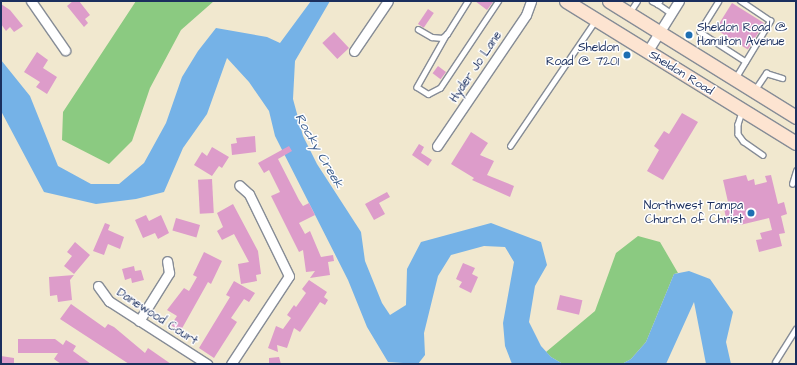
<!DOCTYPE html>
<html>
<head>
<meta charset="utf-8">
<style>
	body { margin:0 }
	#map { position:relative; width:797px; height:365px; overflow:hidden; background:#f1e8cf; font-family:"Architects Daughter",sans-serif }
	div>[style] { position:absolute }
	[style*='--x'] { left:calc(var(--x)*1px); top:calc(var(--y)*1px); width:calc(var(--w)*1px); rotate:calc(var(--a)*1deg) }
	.green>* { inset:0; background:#8bca81 }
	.water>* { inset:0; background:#75b2e7 }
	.building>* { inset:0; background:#dd9cca; transform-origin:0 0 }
	.roads { filter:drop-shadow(1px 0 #868c96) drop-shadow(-1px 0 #868c96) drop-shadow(0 1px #868c96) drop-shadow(0 -1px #868c96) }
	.service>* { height:4.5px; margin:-2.25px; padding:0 2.25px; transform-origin:2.25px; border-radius:2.25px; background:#fff }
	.minor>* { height:9px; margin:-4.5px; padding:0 4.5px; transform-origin:4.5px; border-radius:4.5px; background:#fff }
	.secondary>* { height:13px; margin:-6.5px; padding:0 6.5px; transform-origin:6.5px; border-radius:6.5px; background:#fde4d1 }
	.dots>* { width:11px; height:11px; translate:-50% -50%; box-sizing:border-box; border:2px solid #fff; border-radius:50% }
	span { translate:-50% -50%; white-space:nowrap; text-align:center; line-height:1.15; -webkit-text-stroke:3px #fff; paint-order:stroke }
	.poi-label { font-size:12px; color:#1b2f5e }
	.left { translate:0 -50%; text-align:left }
	.right { translate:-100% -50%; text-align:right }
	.street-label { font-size:12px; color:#1b2f5e }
	.water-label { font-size:13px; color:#3a5d8e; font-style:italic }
	.frame { position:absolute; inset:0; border:2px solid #1b2f5e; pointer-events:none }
</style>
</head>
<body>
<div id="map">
	<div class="green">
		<i style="clip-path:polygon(136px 1px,214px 1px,181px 30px,150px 88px,132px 141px,109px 164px,62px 140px,63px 112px)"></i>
		<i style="clip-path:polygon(638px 236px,660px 242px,678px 273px,674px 274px,646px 342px,631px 359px,622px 364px,563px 364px,551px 357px,546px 352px,595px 311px,616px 253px)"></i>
	</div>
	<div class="water">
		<i style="clip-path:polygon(311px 1px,330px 1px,295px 61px,293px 99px,303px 136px,317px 164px,361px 232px,365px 261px,382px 303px,390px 315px,406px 305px,407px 269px,421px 242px,491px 223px,541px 242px,547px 265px,535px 286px,529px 322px,541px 346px,551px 357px,563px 364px,512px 364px,505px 346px,503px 323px,514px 262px,505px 247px,484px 246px,451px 255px,438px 276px,424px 333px,425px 355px,418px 364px,388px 362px,367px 327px,348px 280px,275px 136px,269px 111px,249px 82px,227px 58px,207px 114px,183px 148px,164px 192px,136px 199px,96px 204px,44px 192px,1px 111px,1px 60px,30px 96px,58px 166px,91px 184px,119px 184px,144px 163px,166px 123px,182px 77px,198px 51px,216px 28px,267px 37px,280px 43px)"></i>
		<i style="clip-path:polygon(689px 271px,710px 279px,733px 312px,726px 342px,731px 364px,706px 364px,694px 302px,666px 364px,622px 364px,631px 359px,646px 342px,674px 274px)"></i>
	</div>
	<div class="building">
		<i style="clip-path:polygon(73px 1px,79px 1px,90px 15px,85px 19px,88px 23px,84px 27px,67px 6px)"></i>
		<i style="clip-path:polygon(475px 1px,491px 1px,493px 2px,487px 10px)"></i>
		<i style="left:732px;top:3px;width:38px;height:31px;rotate:32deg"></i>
		<i style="clip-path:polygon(1px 4px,10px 10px,23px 26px,14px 32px,10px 27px,6px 31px,1px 24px)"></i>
		<i style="left:428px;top:9px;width:7px;height:18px;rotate:34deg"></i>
		<i style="left:334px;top:32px;width:22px;height:16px;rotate:47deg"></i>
		<i style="clip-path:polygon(37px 52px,48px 60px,43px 68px,57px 77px,47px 94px,36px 87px,40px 82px,24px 72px)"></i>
		<i style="left:438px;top:66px;width:10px;height:9px;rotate:37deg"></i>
		<i style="clip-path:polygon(682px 113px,698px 122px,663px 180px,647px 171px,659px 150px,654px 146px,664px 131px,669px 134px)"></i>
		<i style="clip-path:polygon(471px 132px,488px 143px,480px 155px,494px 161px,487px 175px,514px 186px,510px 197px,472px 180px,474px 178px,451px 164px)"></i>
		<i style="clip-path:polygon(255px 136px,256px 152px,232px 155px,231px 144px,237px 143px,236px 138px)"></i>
		<i style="clip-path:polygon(419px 144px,424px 147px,421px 153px,432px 160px,428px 166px,412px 155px)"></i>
		<i style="clip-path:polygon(289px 146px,292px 151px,278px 159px,299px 200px,303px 206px,309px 203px,315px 215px,299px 223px,305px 234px,310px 231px,321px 257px,333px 255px,334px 261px,328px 262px,330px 275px,310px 278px,315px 271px,306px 272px,303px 250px,299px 252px,271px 196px,280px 192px,269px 170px,264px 173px,258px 163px)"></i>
		<i style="clip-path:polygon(212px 147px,229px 157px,222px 168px,219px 166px,212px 176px,194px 165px,202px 152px,207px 156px)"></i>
		<i style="clip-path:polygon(746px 175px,748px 181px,754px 179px,755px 185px,767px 182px,765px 176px,771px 175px,778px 204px,784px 202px,787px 214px,781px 216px,785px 233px,779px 234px,782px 246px,759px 252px,756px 240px,762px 239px,760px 233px,772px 230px,769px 218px,740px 225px,739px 221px,727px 223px,723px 203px,728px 202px,723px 180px)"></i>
		<i style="left:212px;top:179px;width:34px;height:14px;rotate:87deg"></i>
		<i style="clip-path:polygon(387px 192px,390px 197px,379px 203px,385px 214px,374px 220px,365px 204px)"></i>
		<i style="clip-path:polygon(233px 204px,258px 251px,261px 274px,256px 275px,257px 281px,241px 284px,238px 264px,249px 262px,234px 234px,222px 240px,217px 231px,223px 227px,217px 213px)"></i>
		<i style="clip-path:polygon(146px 215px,149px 221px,161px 215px,169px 233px,158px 239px,155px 233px,143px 238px,135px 220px)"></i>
		<i style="left:176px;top:218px;width:25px;height:13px;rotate:16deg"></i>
		<i style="clip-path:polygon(105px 223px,110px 225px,108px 230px,124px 237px,120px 249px,108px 244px,104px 255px,93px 251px)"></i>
		<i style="clip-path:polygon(75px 242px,90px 255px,74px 274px,64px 266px,72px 256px,67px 252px)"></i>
		<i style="clip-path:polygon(204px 252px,222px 261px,211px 284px,208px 282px,180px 332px,171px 325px,177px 316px,167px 310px,184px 288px,189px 291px,197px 277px,193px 275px)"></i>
		<i style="clip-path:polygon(463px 263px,475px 268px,472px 274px,478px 277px,471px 293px,459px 287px,462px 282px,456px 279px)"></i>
		<i style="clip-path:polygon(134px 266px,135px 271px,141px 270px,144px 280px,132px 283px,131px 278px,125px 280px,122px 269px)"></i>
		<i style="clip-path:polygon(74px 275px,70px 280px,72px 300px,58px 302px,57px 295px,50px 296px,49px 277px)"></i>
		<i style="clip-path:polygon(309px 280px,327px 292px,324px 297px,328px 300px,325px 305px,320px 302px,300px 332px,294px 328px,287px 348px,277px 345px,278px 352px,268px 348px,276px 326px,283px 329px,291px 318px,287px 315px,294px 305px,296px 307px,306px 293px,302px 289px)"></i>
		<i style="clip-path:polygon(234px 281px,255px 293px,249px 302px,244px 299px,231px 318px,237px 322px,214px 358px,199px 348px,230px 297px,226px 295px)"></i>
		<i style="left:560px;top:295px;width:23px;height:15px;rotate:13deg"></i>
		<i style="clip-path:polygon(71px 304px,105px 328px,108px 324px,114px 327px,145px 353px,148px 348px,171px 364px,129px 364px,60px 319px)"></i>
		<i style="clip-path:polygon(18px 339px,55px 339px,63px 345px,66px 340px,76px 346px,73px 351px,91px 364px,61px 364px,54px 359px,58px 353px,18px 353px)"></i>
		<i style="clip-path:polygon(1px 356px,14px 358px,14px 364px,1px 364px)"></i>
		<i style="clip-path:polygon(279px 357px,281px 364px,269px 364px,269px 358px)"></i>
	</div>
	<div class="roads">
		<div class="service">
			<i style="--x:652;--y:1;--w:7;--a:27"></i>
			<i style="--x:660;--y:1;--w:4;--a:124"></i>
			<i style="--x:658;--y:4;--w:16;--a:35"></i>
			<i style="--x:719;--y:1;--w:36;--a:122"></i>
			<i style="--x:700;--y:32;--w:54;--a:32.8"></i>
			<i style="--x:629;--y:13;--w:14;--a:-56"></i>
			<i style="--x:418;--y:29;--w:16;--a:30"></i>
			<i style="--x:432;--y:37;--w:10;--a:6"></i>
			<i style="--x:442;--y:38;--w:6;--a:-39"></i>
			<i style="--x:447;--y:34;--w:39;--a:-58"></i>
			<i style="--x:447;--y:34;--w:61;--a:119.5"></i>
			<i style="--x:417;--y:87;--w:13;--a:32"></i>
			<i style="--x:428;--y:94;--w:13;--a:-27"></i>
			<i style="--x:440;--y:88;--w:105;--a:-56.3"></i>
			<i style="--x:736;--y:77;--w:66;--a:-58.7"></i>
			<i style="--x:770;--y:21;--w:36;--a:-146"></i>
			<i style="--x:754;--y:91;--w:22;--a:-56"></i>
			<i style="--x:766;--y:73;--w:17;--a:17"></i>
			<i style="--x:742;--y:112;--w:13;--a:108"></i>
			<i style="--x:738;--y:124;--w:10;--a:90"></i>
			<i style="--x:738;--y:134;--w:9;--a:54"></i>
			<i style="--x:743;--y:141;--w:24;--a:35"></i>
			<i style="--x:510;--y:146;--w:151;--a:-55.8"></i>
			<i style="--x:792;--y:184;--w:14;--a:-73"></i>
			<i style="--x:775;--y:362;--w:39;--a:-58"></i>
		</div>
		<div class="minor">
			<i style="--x:31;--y:1;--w:60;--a:55.2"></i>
			<i style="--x:354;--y:51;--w:60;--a:-55.8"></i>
			<i style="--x:647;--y:52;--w:60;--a:-57.9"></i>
			<i style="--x:437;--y:146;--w:158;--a:-55.8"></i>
			<i style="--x:526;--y:15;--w:15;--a:-70"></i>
			<i style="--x:98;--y:286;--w:19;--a:54"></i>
			<i style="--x:109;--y:301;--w:117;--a:32.7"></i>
			<i style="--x:139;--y:321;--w:57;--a:-58"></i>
			<i style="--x:169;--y:273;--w:12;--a:-99"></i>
			<i style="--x:231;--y:364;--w:105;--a:-56.6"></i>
			<i style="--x:289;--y:276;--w:91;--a:-116"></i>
			<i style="--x:249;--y:194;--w:13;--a:-138"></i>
		</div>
		<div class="secondary">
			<i style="--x:566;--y:1;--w:270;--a:31.7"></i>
			<i style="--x:609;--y:1;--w:220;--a:31.8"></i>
		</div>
	</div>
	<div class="dots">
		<i style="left:689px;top:35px;background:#1f6fb2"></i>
		<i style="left:627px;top:55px;background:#1f6fb2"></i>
		<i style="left:751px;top:213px;background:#1f6fb2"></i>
	</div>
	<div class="poi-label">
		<span class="left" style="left:697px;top:35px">Sheldon Road @<br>Hamilton Avenue</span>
		<span class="right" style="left:619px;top:55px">Sheldon<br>Road @ 7201</span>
		<span class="right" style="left:743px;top:213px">Northwest Tampa<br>Church of Christ</span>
	</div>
	<div class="street-label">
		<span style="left:476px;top:67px;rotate:-56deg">Hyder Jo Lane</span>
		<span style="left:681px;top:73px;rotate:32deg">Sheldon Road</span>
		<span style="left:157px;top:317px;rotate:33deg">Danewood Court</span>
	</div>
	<div class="water-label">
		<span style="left:319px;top:151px;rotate:60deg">Rocky Creek</span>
	</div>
	<div class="frame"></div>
</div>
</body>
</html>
